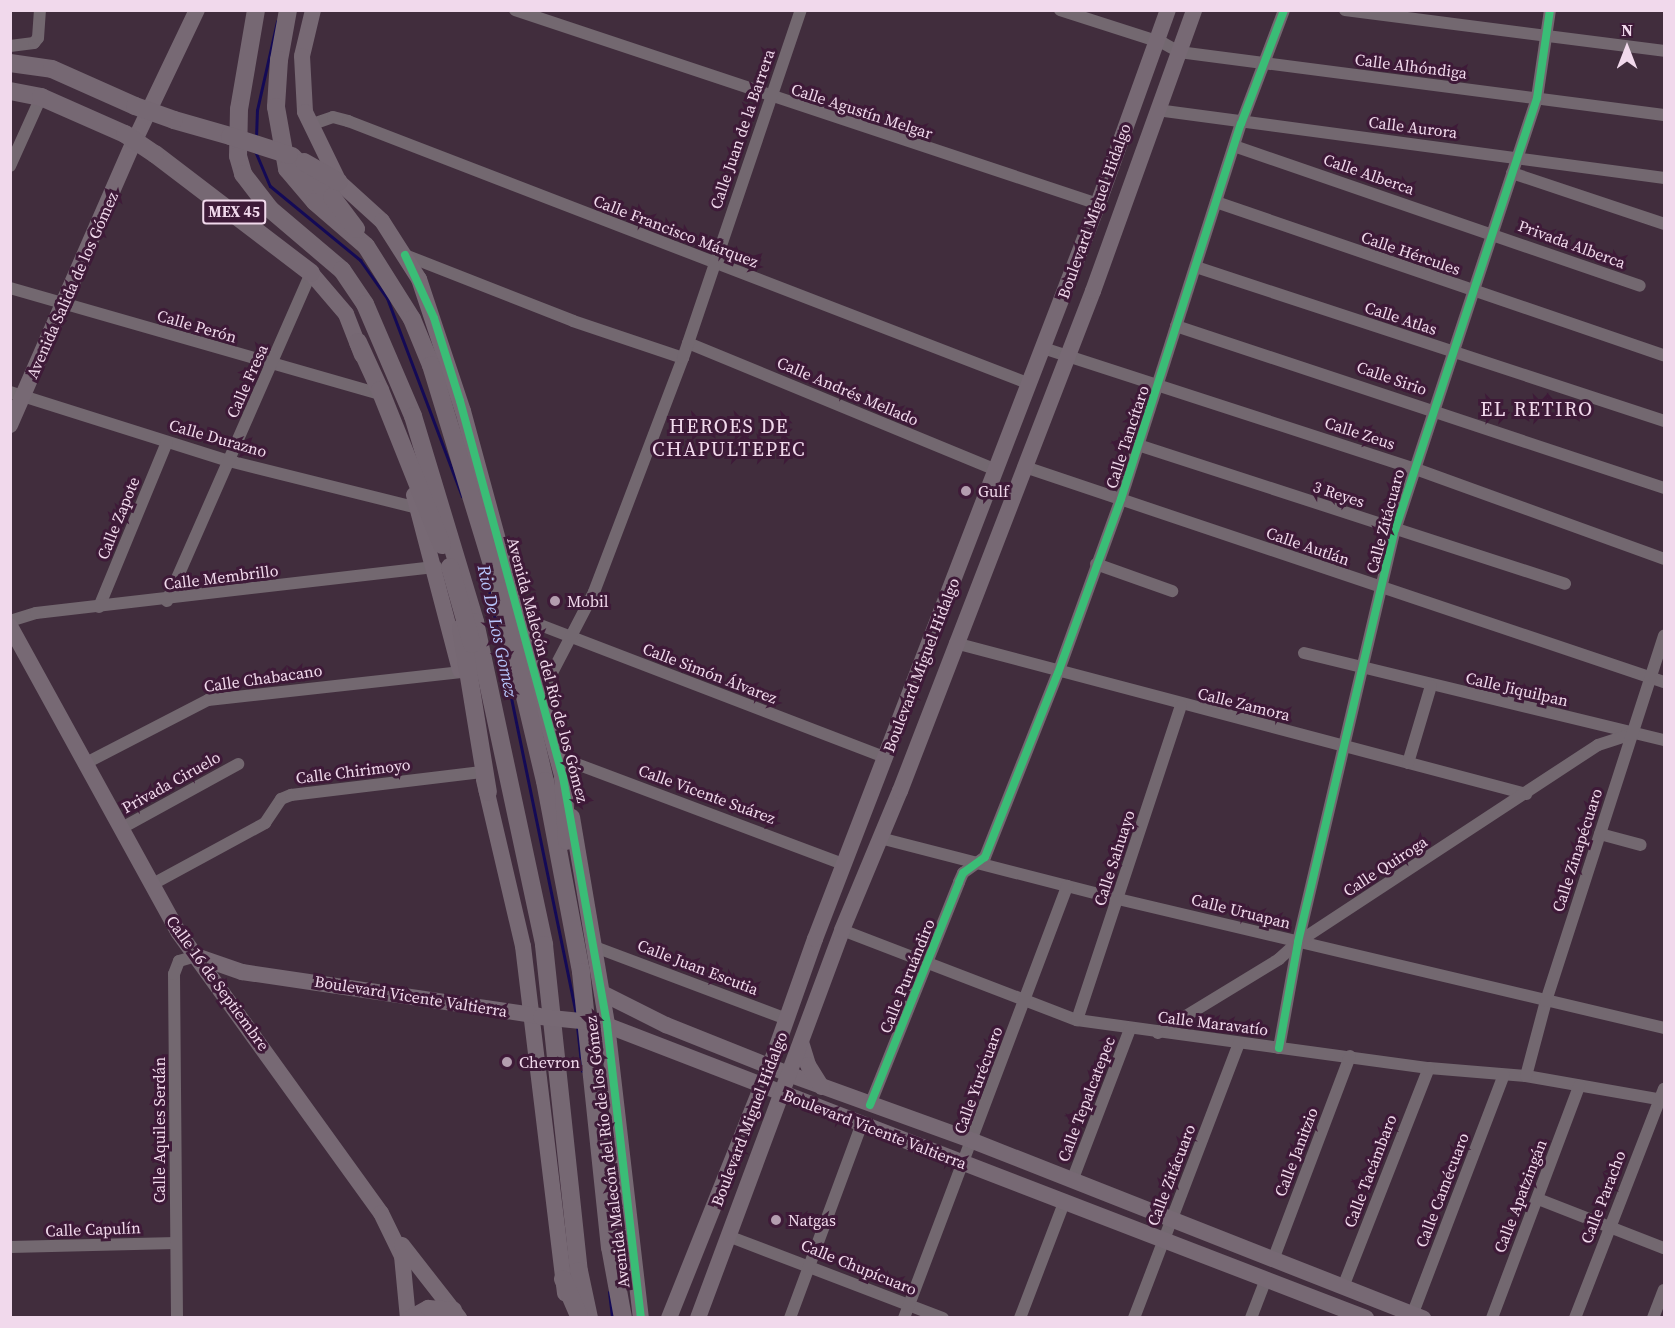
<!DOCTYPE html>
<html>
<head>
<meta charset="utf-8">
<style>
	body { margin:0 }
	#map { position:relative; width:1675px; height:1328px; overflow:hidden; background:#412d3d; font-family:"Source Serif 4",serif }
	div>[style] { position:absolute }
	[style*='--x'] { left:calc(var(--x)*1px); top:calc(var(--y)*1px); width:calc(var(--w)*1px); rotate:calc(var(--a)*1deg) }
	.stream>* { height:3px; margin:-1.5px; padding:0 1.5px; transform-origin:1.5px; border-radius:1.5px; background:#140a56 }
	.street>* { height:12px; margin:-6px; padding:0 6px; transform-origin:6px; border-radius:6px; background:#736870 }
	.secondary>* { height:16px; margin:-8px; padding:0 8px; transform-origin:8px; border-radius:8px; background:#776974 }
	.primary>* { height:18px; margin:-9px; padding:0 9px; transform-origin:9px; border-radius:9px; background:#766873 }
	.secondary-bridge>* { height:16px; margin:-8px; padding:0 8px; transform-origin:8px; border-radius:8px; background:#776974 }
	.primary-bridge>* { height:18px; margin:-9px; padding:0 9px; transform-origin:9px; border-radius:9px; background:#766873 }
	.cycleway>* { height:8px; margin:-4px; padding:0 4px; transform-origin:4px; border-radius:4px; background:#3abd76 }
	.dots>* { width:16px; height:16px; translate:-50% -50%; box-sizing:border-box; border:3px solid #3e1a38; border-radius:50% }
	span { translate:-50% -50%; white-space:nowrap; text-align:center; line-height:1.15; -webkit-text-stroke:6px #3e1a38; paint-order:stroke }
	.shield-label span { padding:2px 4px; background:#3e1a38; border:2px solid; border-radius:4px; -webkit-text-stroke-width:0 }
	.shield-label { font-size:15px; color:#f1d9ec; font-weight:700 }
	.street-label { font-size:16px; color:#f1d9ec }
	.poi-label { font-size:16px; color:#f1d9ec }
	.left { translate:0 -50%; text-align:left }
	.water-label { font-size:18px; color:#b7c5fb; font-style:italic }
	.quarter-label { font-size:20px; color:#f1d9ec; letter-spacing:1.5px }
	.frame { position:absolute; inset:0; border:12px solid #f1d9ec; pointer-events:none }
	.north { position:absolute; left:1597px; top:18px; width:60px; height:60px; -webkit-text-stroke:4px #3e1a38; paint-order:stroke; rotate:0deg; font-size:16px; font-weight:700; line-height:24px; text-align:center; color:#f1d9ec }
	.north::after { content:''; display:block; margin:auto; width:21px; height:27px; background:#f1d9ec; clip-path:polygon(50% 0,100% 100%,50% 72%,0 100%) }
</style>
</head>
<body>
<div id="map">
	<div class="stream">
		<i style="--x:256;--y:138;--w:28;--a:-88"></i>
		<i style="--x:257;--y:110;--w:91;--a:-77.3"></i>
		<i style="--x:255;--y:151;--w:38;--a:67"></i>
		<i style="--x:270;--y:186;--w:117;--a:39.4"></i>
		<i style="--x:360;--y:260;--w:47;--a:54.6"></i>
		<i style="--x:387;--y:298;--w:212;--a:69.3"></i>
		<i style="--x:485;--y:571;--w:452;--a:78.4"></i>
		<i style="--x:577;--y:1026;--w:45;--a:83.7"></i>
		<i style="--x:609;--y:1292;--w:26;--a:83"></i>
	</div>
	<div class="street">
		<i style="--x:515;--y:10;--w:614;--a:18.41"></i>
		<i style="--x:1060;--y:10;--w:108;--a:17.8"></i>
		<i style="--x:1163;--y:43;--w:18;--a:29"></i>
		<i style="--x:1179;--y:52;--w:489;--a:7.4"></i>
		<i style="--x:1345;--y:10;--w:322;--a:7.3"></i>
		<i style="--x:10;--y:46;--w:24;--a:-7"></i>
		<i style="--x:34;--y:43;--w:6;--a:-51"></i>
		<i style="--x:38;--y:38;--w:28;--a:-86"></i>
		<i style="--x:1157;--y:110;--w:512;--a:7.64"></i>
		<i style="--x:310;--y:125;--w:24;--a:-19"></i>
		<i style="--x:333;--y:117;--w:16;--a:15"></i>
		<i style="--x:348;--y:121;--w:731;--a:21.09"></i>
		<i style="--x:1234;--y:146;--w:429;--a:19"></i>
		<i style="--x:10;--y:166;--w:76;--a:-65.8"></i>
		<i style="--x:1512;--y:173;--w:160;--a:18.5"></i>
		<i style="--x:1216;--y:202;--w:473;--a:18.9"></i>
		<i style="--x:405;--y:255;--w:180;--a:21.4"></i>
		<i style="--x:573;--y:321;--w:116;--a:18.6"></i>
		<i style="--x:1196;--y:267;--w:493;--a:18.2"></i>
		<i style="--x:10;--y:288;--w:381;--a:16"></i>
		<i style="--x:1176;--y:326;--w:514;--a:18.36"></i>
		<i style="--x:688;--y:343;--w:333;--a:22.4"></i>
		<i style="--x:1043;--y:348;--w:389;--a:18"></i>
		<i style="--x:1413;--y:468;--w:267;--a:19.9"></i>
		<i style="--x:10;--y:392;--w:230;--a:17.5"></i>
		<i style="--x:229;--y:461;--w:195;--a:14"></i>
		<i style="--x:1138;--y:445;--w:449;--a:18"></i>
		<i style="--x:1025;--y:467;--w:674;--a:18.6"></i>
		<i style="--x:1096;--y:564;--w:81;--a:19.6"></i>
		<i style="--x:167;--y:601;--w:358;--a:-66.3"></i>
		<i style="--x:99;--y:607;--w:178;--a:-67.6"></i>
		<i style="--x:522;--y:618;--w:390;--a:21"></i>
		<i style="--x:10;--y:621;--w:27;--a:-17"></i>
		<i style="--x:36;--y:613;--w:403;--a:-6.6"></i>
		<i style="--x:955;--y:643;--w:591;--a:14.81"></i>
		<i style="--x:1304;--y:653;--w:370;--a:13.6"></i>
		<i style="--x:542;--y:692;--w:113;--a:-62.5"></i>
		<i style="--x:594;--y:592;--w:250;--a:-69.2"></i>
		<i style="--x:683;--y:358;--w:367;--a:-71.3"></i>
		<i style="--x:558;--y:757;--w:304;--a:20.6"></i>
		<i style="--x:1408;--y:763;--w:80;--a:-73.4"></i>
		<i style="--x:84;--y:764;--w:140;--a:-27.3"></i>
		<i style="--x:208;--y:700;--w:255;--a:-6.3"></i>
		<i style="--x:120;--y:829;--w:135;--a:-28.8"></i>
		<i style="--x:1600;--y:834;--w:42;--a:15"></i>
		<i style="--x:880;--y:838;--w:246;--a:14.4"></i>
		<i style="--x:1118;--y:899;--w:561;--a:13.29"></i>
		<i style="--x:151;--y:885;--w:130;--a:-28.5"></i>
		<i style="--x:265;--y:823;--w:29;--a:-56"></i>
		<i style="--x:281;--y:799;--w:11;--a:-22"></i>
		<i style="--x:291;--y:795;--w:190;--a:-6.9"></i>
		<i style="--x:842;--y:930;--w:252;--a:21"></i>
		<i style="--x:1077;--y:1020;--w:355;--a:7.8"></i>
		<i style="--x:1429;--y:1068;--w:97;--a:4.7"></i>
		<i style="--x:1526;--y:1076;--w:140;--a:9.9"></i>
		<i style="--x:595;--y:947;--w:205;--a:20.6"></i>
		<i style="--x:1077;--y:1020;--w:331;--a:-71.7"></i>
		<i style="--x:1158;--y:1033;--w:142;--a:-31.4"></i>
		<i style="--x:1279;--y:959;--w:25;--a:-42"></i>
		<i style="--x:1298;--y:942;--w:359;--a:-33.3"></i>
		<i style="--x:1598;--y:745;--w:38;--a:-18"></i>
		<i style="--x:1279;--y:1048;--w:108;--a:-79.8"></i>
		<i style="--x:1298;--y:942;--w:423;--a:-76.8"></i>
		<i style="--x:1395;--y:530;--w:455;--a:-71.8"></i>
		<i style="--x:1537;--y:98;--w:89;--a:-81.6"></i>
		<i style="--x:1526;--y:1076;--w:78;--a:-75.1"></i>
		<i style="--x:1546;--y:1001;--w:384;--a:-72.1"></i>
		<i style="--x:870;--y:1105;--w:240;--a:-68.2"></i>
		<i style="--x:959;--y:882;--w:10;--a:-66"></i>
		<i style="--x:963;--y:873;--w:27;--a:-36"></i>
		<i style="--x:985;--y:857;--w:198;--a:-68.4"></i>
		<i style="--x:1058;--y:673;--w:185;--a:-70.1"></i>
		<i style="--x:1121;--y:499;--w:394;--a:-72.3"></i>
		<i style="--x:1241;--y:124;--w:122;--a:-69.3"></i>
		<i style="--x:1072;--y:1181;--w:163;--a:-69.1"></i>
		<i style="--x:1538;--y:1199;--w:135;--a:21.3"></i>
		<i style="--x:728;--y:1236;--w:230;--a:20.9"></i>
		<i style="--x:10;--y:1247;--w:166;--a:-1.4"></i>
		<i style="--x:1273;--y:1260;--w:218;--a:-69.3"></i>
		<i style="--x:1343;--y:1287;--w:235;--a:-68.6"></i>
		<i style="--x:177;--y:1318;--w:344;--a:-90.5"></i>
		<i style="--x:174;--y:974;--w:14;--a:-69"></i>
		<i style="--x:179;--y:961;--w:18;--a:-16"></i>
		<i style="--x:790;--y:1318;--w:208;--a:-69.7"></i>
		<i style="--x:904;--y:1318;--w:462;--a:-69.3"></i>
		<i style="--x:1020;--y:1318;--w:126;--a:-69.1"></i>
		<i style="--x:1134;--y:1318;--w:294;--a:-69.1"></i>
		<i style="--x:1251;--y:1318;--w:42;--a:-69"></i>
		<i style="--x:1411;--y:1318;--w:260;--a:-69.1"></i>
		<i style="--x:1492;--y:1318;--w:248;--a:-69.4"></i>
		<i style="--x:1575;--y:1318;--w:246;--a:-68.8"></i>
		<i style="--x:1653;--y:1318;--w:30;--a:-69"></i>
	</div>
	<div class="secondary">
		<i style="--x:313;--y:10;--w:47;--a:103.4"></i>
		<i style="--x:302;--y:56;--w:56;--a:86.9"></i>
		<i style="--x:305;--y:112;--w:78;--a:64.1"></i>
		<i style="--x:339;--y:182;--w:58;--a:42.2"></i>
		<i style="--x:382;--y:221;--w:69;--a:57.5"></i>
		<i style="--x:419;--y:279;--w:139;--a:71.6"></i>
		<i style="--x:463;--y:411;--w:392;--a:74.8"></i>
		<i style="--x:311;--y:273;--w:54;--a:49.5"></i>
		<i style="--x:346;--y:314;--w:44;--a:68.7"></i>
		<i style="--x:10;--y:425;--w:307;--a:-66.4"></i>
		<i style="--x:133;--y:144;--w:148;--a:-64.5"></i>
		<i style="--x:414;--y:495;--w:181;--a:75.3"></i>
		<i style="--x:10;--y:626;--w:350;--a:61.2"></i>
		<i style="--x:179;--y:933;--w:345;--a:54.2"></i>
		<i style="--x:381;--y:1213;--w:48;--a:64"></i>
		<i style="--x:402;--y:1256;--w:62;--a:84.5"></i>
		<i style="--x:484;--y:780;--w:171;--a:76.8"></i>
		<i style="--x:523;--y:946;--w:350;--a:83.1"></i>
		<i style="--x:572;--y:817;--w:211;--a:80.4"></i>
		<i style="--x:607;--y:1025;--w:295;--a:83.4"></i>
		<i style="--x:196;--y:956;--w:49;--a:19.2"></i>
		<i style="--x:242;--y:972;--w:301;--a:8.4"></i>
		<i style="--x:602;--y:993;--w:72;--a:26.6"></i>
		<i style="--x:666;--y:1025;--w:135;--a:21.8"></i>
		<i style="--x:791;--y:1075;--w:194;--a:19.9"></i>
		<i style="--x:973;--y:1141;--w:484;--a:21.5"></i>
		<i style="--x:601;--y:1023;--w:820;--a:21.09"></i>
		<i style="--x:801;--y:1042;--w:24;--a:73"></i>
		<i style="--x:808;--y:1065;--w:26;--a:58"></i>
		<i style="--x:402;--y:1245;--w:93;--a:52"></i>
		<i style="--x:410;--y:1318;--w:21;--a:-29"></i>
		<i style="--x:428;--y:1308;--w:26;--a:4"></i>
		<i style="--x:669;--y:1318;--w:271;--a:-68.2"></i>
		<i style="--x:770;--y:1066;--w:135;--a:-70.5"></i>
		<i style="--x:815;--y:939;--w:788;--a:-68.94"></i>
		<i style="--x:1098;--y:204;--w:206;--a:-70.2"></i>
		<i style="--x:698;--y:1318;--w:414;--a:-69.6"></i>
		<i style="--x:842;--y:930;--w:151;--a:-67.4"></i>
		<i style="--x:900;--y:791;--w:536;--a:-68.89"></i>
		<i style="--x:1093;--y:291;--w:299;--a:-70.2"></i>
	</div>
	<div class="primary">
		<i style="--x:256;--y:10;--w:100;--a:99.7"></i>
		<i style="--x:239;--y:109;--w:47;--a:91.2"></i>
		<i style="--x:238;--y:156;--w:19;--a:74"></i>
		<i style="--x:243;--y:174;--w:44;--a:52.4"></i>
		<i style="--x:270;--y:209;--w:94;--a:40.3"></i>
		<i style="--x:342;--y:270;--w:41;--a:55.9"></i>
		<i style="--x:365;--y:304;--w:122;--a:66.8"></i>
		<i style="--x:413;--y:416;--w:215;--a:73.2"></i>
		<i style="--x:475;--y:622;--w:330;--a:77.9"></i>
		<i style="--x:544;--y:945;--w:328;--a:83.9"></i>
		<i style="--x:579;--y:1271;--w:48;--a:78"></i>
		<i style="--x:288;--y:10;--w:51;--a:100.2"></i>
		<i style="--x:279;--y:60;--w:47;--a:93.7"></i>
		<i style="--x:276;--y:107;--w:63;--a:79.9"></i>
		<i style="--x:287;--y:169;--w:43;--a:49.7"></i>
		<i style="--x:315;--y:202;--w:67;--a:40.8"></i>
		<i style="--x:366;--y:246;--w:86;--a:57.8"></i>
		<i style="--x:412;--y:319;--w:50;--a:67.6"></i>
		<i style="--x:431;--y:365;--w:236;--a:73"></i>
		<i style="--x:500;--y:591;--w:195;--a:76.7"></i>
		<i style="--x:545;--y:781;--w:194;--a:79.3"></i>
		<i style="--x:581;--y:972;--w:277;--a:84"></i>
		<i style="--x:610;--y:1247;--w:72;--a:79.6"></i>
		<i style="--x:10;--y:63;--w:42;--a:8.1"></i>
		<i style="--x:52;--y:69;--w:91;--a:24"></i>
		<i style="--x:10;--y:91;--w:32;--a:11"></i>
		<i style="--x:41;--y:97;--w:92;--a:23.8"></i>
		<i style="--x:174;--y:120;--w:58;--a:15.9"></i>
		<i style="--x:155;--y:154;--w:196;--a:37.3"></i>
		<i style="--x:292;--y:156;--w:57;--a:45.7"></i>
		<i style="--x:332;--y:197;--w:40;--a:53"></i>
		<i style="--x:304;--y:162;--w:40;--a:29.7"></i>
		<i style="--x:358;--y:342;--w:53;--a:65.4"></i>
		<i style="--x:380;--y:390;--w:167;--a:68.2"></i>
		<i style="--x:461;--y:628;--w:166;--a:80.7"></i>
		<i style="--x:563;--y:777;--w:64;--a:86.4"></i>
		<i style="--x:563;--y:1279;--w:40;--a:66.6"></i>
	</div>
	<div class="secondary-bridge">
		<i style="--x:541;--y:1017;--w:60;--a:5.7"></i>
	</div>
	<div class="primary-bridge">
		<i style="--x:135;--y:106;--w:41;--a:19.7"></i>
		<i style="--x:125;--y:134;--w:36;--a:34"></i>
		<i style="--x:230;--y:136;--w:62;--a:17.9"></i>
		<i style="--x:450;--y:567;--w:80;--a:74.1"></i>
	</div>
	<div class="cycleway">
		<i style="--x:405;--y:255;--w:69;--a:65.3"></i>
		<i style="--x:434;--y:318;--w:87;--a:72.6"></i>
		<i style="--x:460;--y:401;--w:390;--a:74.7"></i>
		<i style="--x:563;--y:777;--w:252;--a:79.9"></i>
		<i style="--x:607;--y:1025;--w:295;--a:83.4"></i>
		<i style="--x:1279;--y:1048;--w:108;--a:-79.8"></i>
		<i style="--x:1298;--y:942;--w:423;--a:-76.8"></i>
		<i style="--x:1395;--y:530;--w:455;--a:-71.8"></i>
		<i style="--x:1537;--y:98;--w:89;--a:-81.6"></i>
		<i style="--x:870;--y:1105;--w:240;--a:-68.2"></i>
		<i style="--x:959;--y:882;--w:10;--a:-66"></i>
		<i style="--x:963;--y:873;--w:27;--a:-36"></i>
		<i style="--x:985;--y:857;--w:198;--a:-68.4"></i>
		<i style="--x:1058;--y:673;--w:185;--a:-70.1"></i>
		<i style="--x:1121;--y:499;--w:394;--a:-72.3"></i>
		<i style="--x:1241;--y:124;--w:122;--a:-69.3"></i>
	</div>
	<div class="dots">
		<i style="left:966px;top:491px;background:#b39daf"></i>
		<i style="left:555px;top:601px;background:#b39daf"></i>
		<i style="left:507px;top:1062px;background:#b39daf"></i>
		<i style="left:776px;top:1220px;background:#b39daf"></i>
	</div>
	<div class="shield-label">
		<span style="left:234px;top:212px">MEX 45</span>
	</div>
	<div class="street-label">
		<span style="left:1411px;top:66px;rotate:7deg">Calle Alhóndiga</span>
		<span style="left:862px;top:111px;rotate:18deg">Calle Agustín Melgar</span>
		<span style="left:1413px;top:127px;rotate:7deg">Calle Aurora</span>
		<span style="left:742px;top:129px;rotate:-71deg">Calle Juan de la Barrera</span>
		<span style="left:1369px;top:174px;rotate:19deg">Calle Alberca</span>
		<span style="left:1094px;top:211px;rotate:-70deg">Boulevard Miguel Hidalgo</span>
		<span style="left:676px;top:231px;rotate:21deg">Calle Francisco Márquez</span>
		<span style="left:1572px;top:244px;rotate:20deg">Privada Alberca</span>
		<span style="left:1411px;top:253px;rotate:19deg">Calle Hércules</span>
		<span style="left:72px;top:285px;rotate:-66deg">Avenida Salida de los Gómez</span>
		<span style="left:1401px;top:318px;rotate:18deg">Calle Atlas</span>
		<span style="left:197px;top:326px;rotate:16deg">Calle Perón</span>
		<span style="left:1392px;top:378px;rotate:19deg">Calle Sirio</span>
		<span style="left:247px;top:381px;rotate:-66deg">Calle Fresa</span>
		<span style="left:848px;top:391px;rotate:23deg">Calle Andrés Mellado</span>
		<span style="left:1360px;top:433px;rotate:18deg">Calle Zeus</span>
		<span style="left:1127px;top:437px;rotate:-72deg">Calle Tancítaro</span>
		<span style="left:218px;top:438px;rotate:16deg">Calle Durazno</span>
		<span style="left:1339px;top:494px;rotate:18deg">3 Reyes</span>
		<span style="left:118px;top:518px;rotate:-68deg">Calle Zapote</span>
		<span style="left:1385px;top:521px;rotate:-75deg">Calle Zitácuaro</span>
		<span style="left:1308px;top:546px;rotate:19deg">Calle Autlán</span>
		<span style="left:221px;top:577px;rotate:-7deg">Calle Membrillo</span>
		<span style="left:921px;top:665px;rotate:-69deg">Boulevard Miguel Hidalgo</span>
		<span style="left:548px;top:670px;rotate:75deg">Avenida Malecón del Río de los Gómez</span>
		<span style="left:710px;top:673px;rotate:21deg">Calle Simón Álvarez</span>
		<span style="left:263px;top:678px;rotate:-8deg">Calle Chabacano</span>
		<span style="left:1517px;top:689px;rotate:13deg">Calle Jiquilpan</span>
		<span style="left:1244px;top:704px;rotate:14deg">Calle Zamora</span>
		<span style="left:353px;top:771px;rotate:-7deg">Calle Chirimoyo</span>
		<span style="left:171px;top:782px;rotate:-29deg">Privada Ciruelo</span>
		<span style="left:707px;top:794px;rotate:20deg">Calle Vicente Suárez</span>
		<span style="left:1577px;top:850px;rotate:-72deg">Calle Zinapécuaro</span>
		<span style="left:1114px;top:858px;rotate:-72deg">Calle Sahuayo</span>
		<span style="left:1385px;top:866px;rotate:-33deg">Calle Quiroga</span>
		<span style="left:1241px;top:911px;rotate:14deg">Calle Uruapan</span>
		<span style="left:698px;top:967px;rotate:21deg">Calle Juan Escutia</span>
		<span style="left:907px;top:976px;rotate:-68deg">Calle Puruándiro</span>
		<span style="left:218px;top:983px;rotate:54deg">Calle 16 de Septiembre</span>
		<span style="left:411px;top:996px;rotate:9deg">Boulevard Vicente Valtierra</span>
		<span style="left:1213px;top:1023px;rotate:7deg">Calle Maravatío</span>
		<span style="left:978px;top:1080px;rotate:-70deg">Calle Yurécuaro</span>
		<span style="left:1086px;top:1099px;rotate:-69deg">Calle Tepalcatepec</span>
		<span style="left:749px;top:1119px;rotate:-69deg">Boulevard Miguel Hidalgo</span>
		<span style="left:875px;top:1129px;rotate:21deg">Boulevard Vicente Valtierra</span>
		<span style="left:159px;top:1130px;rotate:-90deg">Calle Aquiles Serdán</span>
		<span style="left:607px;top:1152px;rotate:-97deg">Avenida Malecón del Río de los Gómez</span>
		<span style="left:1296px;top:1152px;rotate:-69deg">Calle Janitzio</span>
		<span style="left:1370px;top:1171px;rotate:-69deg">Calle Tacámbaro</span>
		<span style="left:1171px;top:1175px;rotate:-69deg">Calle Zitácuaro</span>
		<span style="left:1442px;top:1190px;rotate:-69deg">Calle Camécuaro</span>
		<span style="left:1520px;top:1196px;rotate:-69deg">Calle Apatzingán</span>
		<span style="left:1603px;top:1197px;rotate:-69deg">Calle Paracho</span>
		<span style="left:93px;top:1229px;rotate:-2deg">Calle Capulín</span>
		<span style="left:859px;top:1267px;rotate:22deg">Calle Chupícuaro</span>
	</div>
	<div class="poi-label">
		<span class="left" style="left:978px;top:491px">Gulf</span>
		<span class="left" style="left:567px;top:601px">Mobil</span>
		<span class="left" style="left:519px;top:1062px">Chevron</span>
		<span class="left" style="left:788px;top:1220px">Natgas</span>
	</div>
	<div class="water-label">
		<span style="left:497px;top:631px;rotate:78deg">Rio De Los Gomez</span>
	</div>
	<div class="quarter-label">
		<span style="left:1537px;top:409px">EL RETIRO</span>
		<span style="left:729px;top:438px">HEROES DE<br>CHAPULTEPEC</span>
	</div>
	<div class="frame"></div>
	<div class="north">N</div>
</div>
</body>
</html>
